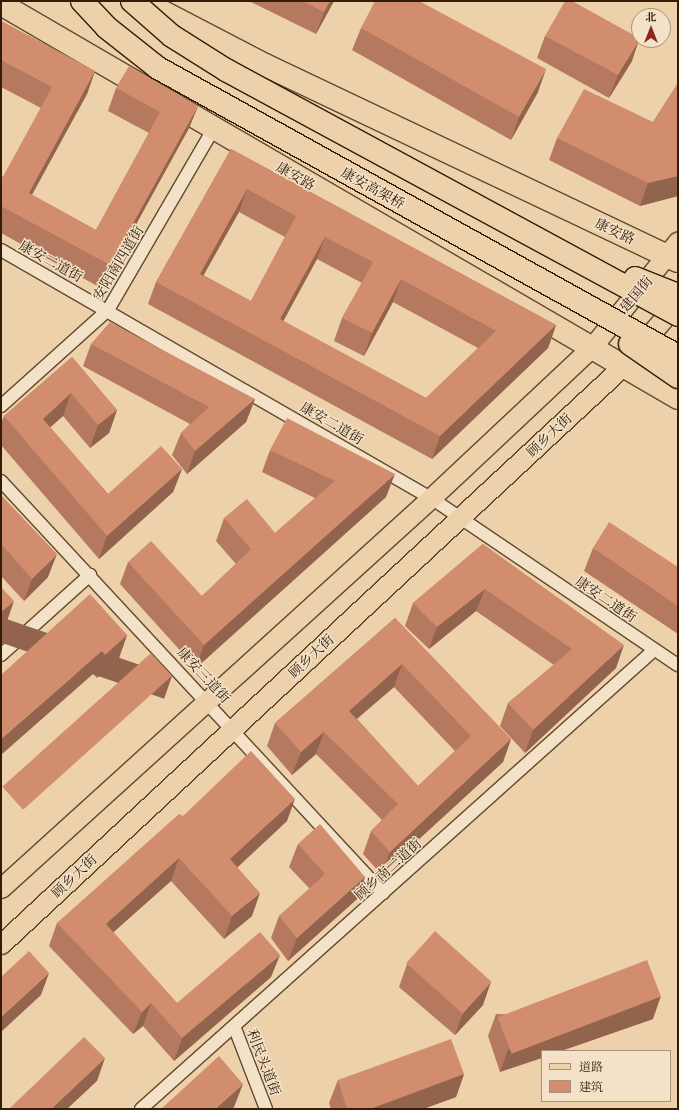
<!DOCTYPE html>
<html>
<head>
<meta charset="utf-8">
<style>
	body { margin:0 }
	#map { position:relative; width:679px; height:1110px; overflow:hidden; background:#ecd1aa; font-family:"EB Garamond","Noto Serif SC",serif }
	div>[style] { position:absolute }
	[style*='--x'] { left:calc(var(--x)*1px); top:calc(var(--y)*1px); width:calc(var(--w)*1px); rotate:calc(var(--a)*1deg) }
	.roads { filter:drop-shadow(1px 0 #624930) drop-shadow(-1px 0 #624930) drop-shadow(0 1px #624930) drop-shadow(0 -1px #624930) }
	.street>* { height:12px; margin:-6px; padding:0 6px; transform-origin:6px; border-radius:6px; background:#f3e1c8 }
	.primary>* { height:19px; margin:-9.5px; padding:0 9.5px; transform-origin:9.5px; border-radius:9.5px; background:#ecd1aa }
	.highway>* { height:22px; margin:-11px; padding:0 11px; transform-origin:11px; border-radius:11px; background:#ecd1aa }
	.bridges { filter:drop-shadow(1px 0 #341c07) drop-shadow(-1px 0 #341c07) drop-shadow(0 1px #341c07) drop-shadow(0 -1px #341c07) }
	.highway-bridge>* { height:22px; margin:-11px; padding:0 11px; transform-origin:11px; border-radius:11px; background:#ecd1aa }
	.wall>* { inset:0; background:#b4795f }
	.shaded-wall>* { inset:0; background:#92634d; transform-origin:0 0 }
	.building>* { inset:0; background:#d18d6e; transform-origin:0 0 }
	span { translate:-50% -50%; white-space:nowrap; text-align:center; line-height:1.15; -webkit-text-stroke:3px #f3e1c8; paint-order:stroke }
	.street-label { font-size:14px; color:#341c07 }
	.frame { position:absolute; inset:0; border:2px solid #341c07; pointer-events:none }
	.legend { position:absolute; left:541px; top:1050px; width:130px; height:52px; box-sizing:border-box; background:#f3e1c8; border:1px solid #a7927b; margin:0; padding:5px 7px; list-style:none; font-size:12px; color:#341c07 }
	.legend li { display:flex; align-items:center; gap:8px; height:20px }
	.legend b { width:20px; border:1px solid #a7927b }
	.north { position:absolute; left:631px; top:8px; width:40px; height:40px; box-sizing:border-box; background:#f3e1c8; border:1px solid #a7927b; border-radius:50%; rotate:0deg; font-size:11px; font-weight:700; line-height:16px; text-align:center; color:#341c07 }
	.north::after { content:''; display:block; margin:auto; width:14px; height:18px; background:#8f2418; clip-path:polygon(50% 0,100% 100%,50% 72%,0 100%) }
</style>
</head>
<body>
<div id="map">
	<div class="roads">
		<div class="street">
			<i style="--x:1;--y:250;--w:496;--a:30"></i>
			<i style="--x:431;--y:498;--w:298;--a:34.1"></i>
			<i style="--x:1;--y:406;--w:144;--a:-41.9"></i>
			<i style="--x:108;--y:310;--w:211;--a:-59.8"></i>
			<i style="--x:1;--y:481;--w:562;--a:47.16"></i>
			<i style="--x:1;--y:655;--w:120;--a:-42"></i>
			<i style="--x:234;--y:1026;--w:89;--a:68.9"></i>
			<i style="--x:141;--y:1109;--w:688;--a:-41.82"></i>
		</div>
		<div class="primary">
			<i style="--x:1;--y:888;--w:581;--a:-42.21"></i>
			<i style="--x:431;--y:498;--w:221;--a:-43.2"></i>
			<i style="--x:592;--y:347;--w:136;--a:-50.9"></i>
			<i style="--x:1;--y:944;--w:848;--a:-42.9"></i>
			<i style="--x:622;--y:367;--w:86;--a:-49.3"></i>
		</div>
		<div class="highway">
			<i style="--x:142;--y:1;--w:139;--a:27.5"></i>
			<i style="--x:265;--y:65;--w:457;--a:25.4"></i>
			<i style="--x:1;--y:4;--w:783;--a:30.2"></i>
		</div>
	</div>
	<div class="bridges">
		<div class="highway-bridge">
			<i style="--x:82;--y:1;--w:35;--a:47"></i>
			<i style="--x:106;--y:27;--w:66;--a:38.3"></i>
			<i style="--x:158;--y:68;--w:594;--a:28.98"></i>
			<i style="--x:132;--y:1;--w:53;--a:41.2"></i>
			<i style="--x:172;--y:36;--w:64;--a:32.2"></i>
			<i style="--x:226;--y:70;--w:514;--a:28.46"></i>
			<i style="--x:635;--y:278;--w:46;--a:21.6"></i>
			<i style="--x:630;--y:344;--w:58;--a:34.5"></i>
		</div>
	</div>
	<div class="wall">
		<i style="clip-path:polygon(249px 1px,334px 1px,316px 34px)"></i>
		<i style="clip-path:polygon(1px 21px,95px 71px,87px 94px,32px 195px,96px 230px,149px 133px,108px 111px,116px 88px,198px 106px,189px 128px,101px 288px,1px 233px,1px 176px,3px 177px,41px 108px,1px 87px)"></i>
		<i style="clip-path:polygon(361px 28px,538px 92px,511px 140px,352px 50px)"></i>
		<i style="clip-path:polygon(545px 36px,632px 61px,609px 98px,537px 58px)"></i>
		<i style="clip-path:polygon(678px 83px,678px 196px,640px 206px,549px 160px,557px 138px,653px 122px)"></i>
		<i style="clip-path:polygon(evenodd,231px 149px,556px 325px,548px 348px,432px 459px,148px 304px,156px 282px,231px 149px,239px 212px,285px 237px,251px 301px,203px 275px,239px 212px,231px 149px,317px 259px,362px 283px,342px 318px,334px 341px,364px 356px,393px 302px,478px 348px,426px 398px,283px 321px,317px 259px)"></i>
		<i style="clip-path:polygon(91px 344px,255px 399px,246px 422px,187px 474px,172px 455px,181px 433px,190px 424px,83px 366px)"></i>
		<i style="clip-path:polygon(72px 357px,117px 410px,109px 433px,90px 448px,63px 416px,50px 427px,108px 494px,182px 469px,173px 492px,99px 559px,1px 445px,1px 424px,4px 416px)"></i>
		<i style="clip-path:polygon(270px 450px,386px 497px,196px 668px,120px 584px,128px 562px,202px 596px,236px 564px,216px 541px,224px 518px,275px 533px,315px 498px,262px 472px)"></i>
		<i style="clip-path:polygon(1px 495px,48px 577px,24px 601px,1px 576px)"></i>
		<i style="clip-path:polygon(483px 544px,616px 668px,525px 753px,500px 726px,508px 703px,554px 665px,476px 611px,429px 649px,405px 626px,413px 603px)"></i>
		<i style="clip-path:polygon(593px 548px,678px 567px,678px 634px,584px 571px)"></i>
		<i style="clip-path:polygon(evenodd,395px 618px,511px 739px,503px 762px,381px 874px,363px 854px,371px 831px,382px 820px,316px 754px,292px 775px,267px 746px,275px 723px,395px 618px,394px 687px,455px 751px,418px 786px,357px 719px,394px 687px)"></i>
		<i style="clip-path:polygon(127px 635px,119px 658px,97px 678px,93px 674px,1px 675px)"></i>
		<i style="clip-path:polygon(183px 816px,287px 821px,237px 868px,252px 916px,224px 939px,171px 881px,113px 932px,177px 1003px,271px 977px,174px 1061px,143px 1026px,133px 1034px,49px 946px,57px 923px)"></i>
		<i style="clip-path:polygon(298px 844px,365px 877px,357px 899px,288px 961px,271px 938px,279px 916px,310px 889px,289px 867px)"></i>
		<i style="clip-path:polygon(407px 964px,483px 1005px,455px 1035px,399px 987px)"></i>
		<i style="clip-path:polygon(496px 1014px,653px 1019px,561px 1051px,542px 1051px,500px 1072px,488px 1036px)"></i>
		<i style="clip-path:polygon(464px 1074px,456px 1097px,423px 1109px,331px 1109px,329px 1103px,338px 1080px)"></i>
	</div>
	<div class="shaded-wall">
		<i style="clip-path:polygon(330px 1px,334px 1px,316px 34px,324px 12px)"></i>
		<i style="clip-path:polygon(639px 40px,632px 61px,609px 98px,618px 75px)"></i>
		<i style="clip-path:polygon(546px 69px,538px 92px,511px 140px,519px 117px)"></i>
		<i style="clip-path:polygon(95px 71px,87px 94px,20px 216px,29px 193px)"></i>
		<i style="clip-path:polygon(198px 106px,189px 128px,101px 288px,110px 265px)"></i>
		<i style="clip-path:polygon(678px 176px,678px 196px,640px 206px,648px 183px)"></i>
		<i style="clip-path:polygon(247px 189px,239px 212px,192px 296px,200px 274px)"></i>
		<i style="clip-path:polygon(325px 237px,317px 259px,272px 342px,280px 319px)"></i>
		<i style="clip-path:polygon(401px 279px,393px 302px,364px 356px,372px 333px)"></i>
		<i style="clip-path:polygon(556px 325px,548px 348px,432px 459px,440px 436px)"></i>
		<i style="clip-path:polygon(71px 393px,63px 416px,35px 441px,43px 419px)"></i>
		<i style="clip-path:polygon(255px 399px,246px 422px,187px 474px,195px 451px)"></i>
		<i style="clip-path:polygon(117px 410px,109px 433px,90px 448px,98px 425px)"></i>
		<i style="clip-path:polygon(182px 469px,173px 492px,99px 559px,107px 536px)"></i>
		<i style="clip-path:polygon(395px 474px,386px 497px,196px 668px,204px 645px)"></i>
		<i style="clip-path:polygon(57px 554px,48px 577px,24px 601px,32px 579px)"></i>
		<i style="clip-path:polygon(485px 589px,476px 611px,429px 649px,437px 627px)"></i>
		<i style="clip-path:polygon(14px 601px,6px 624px,1px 628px,1px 612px)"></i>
		<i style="clip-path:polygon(127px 635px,119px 658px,97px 678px,105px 655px)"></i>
		<i style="clip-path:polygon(624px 645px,616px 668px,525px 753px,533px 730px)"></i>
		<i style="clip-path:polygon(102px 651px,93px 674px,1px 755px,1px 739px)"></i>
		<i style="clip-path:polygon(402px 664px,394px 687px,340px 733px,349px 711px)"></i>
		<i style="left:172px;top:676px;width:24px;height:228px;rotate:109deg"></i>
		<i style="clip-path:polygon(324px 732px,316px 754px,292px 775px,301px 752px)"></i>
		<i style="clip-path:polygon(511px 739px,503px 762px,381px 874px,390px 852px)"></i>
		<i style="clip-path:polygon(295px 799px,287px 821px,221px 882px,230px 859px)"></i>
		<i style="clip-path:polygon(179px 858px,171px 881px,98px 946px,106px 924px)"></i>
		<i style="clip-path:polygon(365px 877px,357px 899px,288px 961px,297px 938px)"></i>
		<i style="clip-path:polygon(260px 893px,252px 916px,224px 939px,232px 916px)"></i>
		<i style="clip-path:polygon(280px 955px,271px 977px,174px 1061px,182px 1038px)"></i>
		<i style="clip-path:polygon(49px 973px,41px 995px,1px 1032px,1px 1017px)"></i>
		<i style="clip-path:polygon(491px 982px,483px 1005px,455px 1035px,463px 1013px)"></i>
		<i style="clip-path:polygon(661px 996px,653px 1019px,561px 1051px,542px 1051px,542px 1058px,500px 1072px,508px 1050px)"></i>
		<i style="clip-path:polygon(151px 1003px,143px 1026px,133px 1034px,142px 1012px)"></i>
		<i style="clip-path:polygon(105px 1058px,97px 1081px,67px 1109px,51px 1109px)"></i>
		<i style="clip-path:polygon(464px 1074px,456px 1097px,423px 1109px,370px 1109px)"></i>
		<i style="clip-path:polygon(243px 1084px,234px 1107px,232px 1109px,215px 1109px)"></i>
	</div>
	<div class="building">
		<i style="clip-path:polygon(303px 1px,330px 1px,324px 12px)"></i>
		<i style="clip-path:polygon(375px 1px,419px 1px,546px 69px,519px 117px,361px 28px)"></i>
		<i style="clip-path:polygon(565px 1px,572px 1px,639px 38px,639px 40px,618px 75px,545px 36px)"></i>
		<i style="clip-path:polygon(1px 21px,95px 71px,29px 193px,96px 230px,160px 112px,116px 88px,129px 66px,198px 106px,110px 265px,1px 206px,1px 176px,3px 177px,52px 87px,1px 60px)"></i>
		<i style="clip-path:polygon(678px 83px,678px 176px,648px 183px,557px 138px,584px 89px,653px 122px)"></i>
		<i style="clip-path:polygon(evenodd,231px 149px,556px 325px,440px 436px,156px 282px,231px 149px,247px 189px,296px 216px,251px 301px,200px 274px,247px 189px,231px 149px,325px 237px,373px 262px,342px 318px,372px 333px,401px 279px,496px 331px,426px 398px,280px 319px,325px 237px)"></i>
		<i style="clip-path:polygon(110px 322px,255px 399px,195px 451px,181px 433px,209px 407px,91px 344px)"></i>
		<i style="clip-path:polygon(72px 357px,117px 410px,98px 425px,71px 393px,43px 419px,108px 494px,161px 446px,182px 469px,107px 536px,4px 416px)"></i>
		<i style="clip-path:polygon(287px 418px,395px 474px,204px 645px,128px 562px,151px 541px,202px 596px,251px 549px,224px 518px,247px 499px,275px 533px,335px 481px,270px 450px)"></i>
		<i style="clip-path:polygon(1px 495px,57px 554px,32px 579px,1px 544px)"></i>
		<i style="clip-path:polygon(609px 522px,678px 567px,678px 606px,593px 548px)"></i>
		<i style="clip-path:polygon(483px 544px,624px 645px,533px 730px,508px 703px,572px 649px,485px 589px,437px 627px,413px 603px)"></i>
		<i style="clip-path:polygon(1px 587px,14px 601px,1px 612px)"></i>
		<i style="clip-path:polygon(90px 594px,127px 635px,105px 655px,102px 651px,1px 739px,1px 675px)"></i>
		<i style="clip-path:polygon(evenodd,395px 618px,511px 739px,390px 852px,371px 831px,398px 804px,324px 732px,301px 752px,275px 723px,395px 618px,402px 664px,471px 736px,418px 786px,349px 711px,402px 664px)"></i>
		<i style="left:151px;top:653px;width:31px;height:200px;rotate:48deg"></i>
		<i style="clip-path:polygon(251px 751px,295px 799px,230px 859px,260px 893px,232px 916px,179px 858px,106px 924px,177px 1003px,260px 932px,280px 955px,182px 1038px,151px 1003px,142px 1012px,57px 923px,179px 814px,183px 816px)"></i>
		<i style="clip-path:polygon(320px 824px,365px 877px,297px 938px,279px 916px,325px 874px,298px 844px)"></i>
		<i style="left:435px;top:931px;width:76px;height:43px;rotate:42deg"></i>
		<i style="clip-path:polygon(29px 951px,49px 973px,1px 1017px,1px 977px)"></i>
		<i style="left:647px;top:960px;width:39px;height:160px;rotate:69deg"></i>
		<i style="clip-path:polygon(84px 1037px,105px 1058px,51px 1109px,9px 1109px)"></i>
		<i style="clip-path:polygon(451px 1039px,464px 1074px,370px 1109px,347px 1109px,338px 1080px)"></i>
		<i style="clip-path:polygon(219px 1056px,243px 1084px,215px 1109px,161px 1109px)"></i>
	</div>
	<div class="street-label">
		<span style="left:296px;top:176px;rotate:30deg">康安路</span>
		<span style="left:373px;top:188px;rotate:29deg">康安高架桥</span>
		<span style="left:615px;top:231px;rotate:25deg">康安路</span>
		<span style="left:51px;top:261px;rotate:29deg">康安二道街</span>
		<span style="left:118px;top:263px;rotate:-59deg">安阳南四道街</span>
		<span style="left:636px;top:294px;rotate:-50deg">建国街</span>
		<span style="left:332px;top:423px;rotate:30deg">康安二道街</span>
		<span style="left:549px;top:435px;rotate:-43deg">顾乡大街</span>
		<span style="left:606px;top:599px;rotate:34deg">康安二道街</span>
		<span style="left:311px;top:656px;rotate:-43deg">顾乡大街</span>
		<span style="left:204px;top:675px;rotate:47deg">康安三道街</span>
		<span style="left:388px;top:869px;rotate:-42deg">顾乡南二道街</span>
		<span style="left:74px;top:876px;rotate:-43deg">顾乡大街</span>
		<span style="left:264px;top:1062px;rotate:69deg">利民头道街</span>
	</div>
	<div class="frame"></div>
	<ul class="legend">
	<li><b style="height:5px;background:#ecd1aa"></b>道路</li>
	<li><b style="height:11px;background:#d18d6e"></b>建筑</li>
	</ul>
	<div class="north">北</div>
</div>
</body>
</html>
